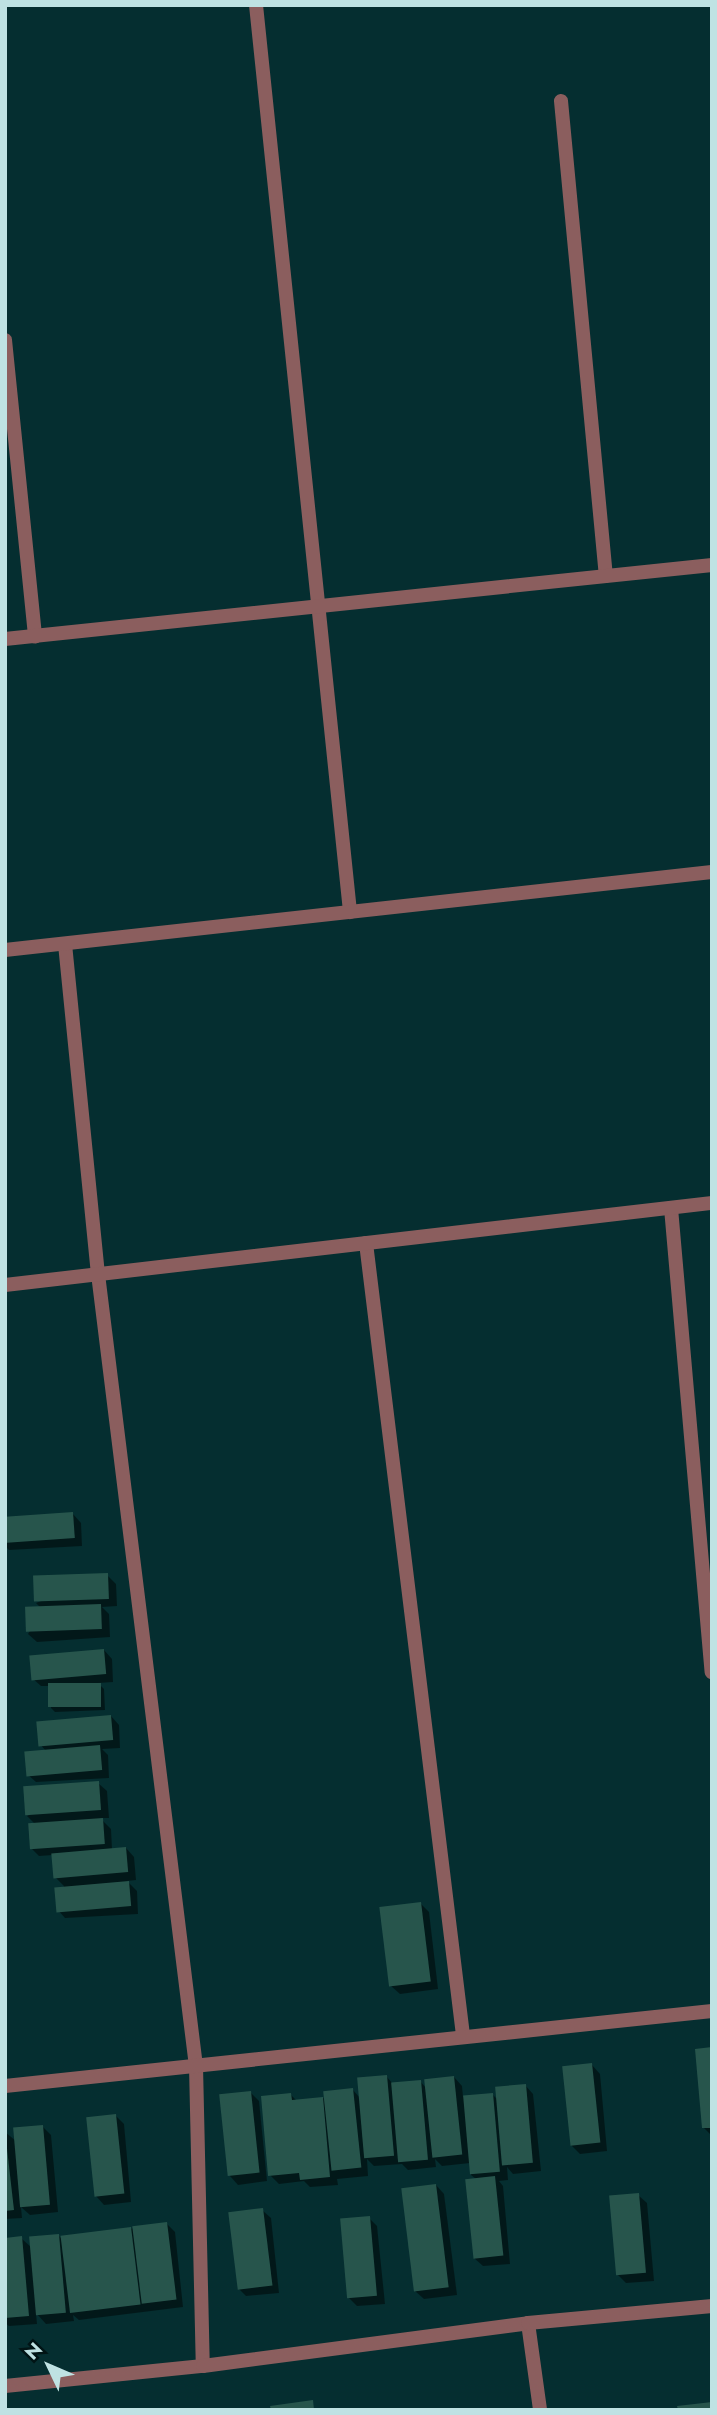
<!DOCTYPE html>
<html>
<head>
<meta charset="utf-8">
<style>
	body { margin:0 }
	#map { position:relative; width:717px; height:2415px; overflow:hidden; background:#052e30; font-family:Jost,sans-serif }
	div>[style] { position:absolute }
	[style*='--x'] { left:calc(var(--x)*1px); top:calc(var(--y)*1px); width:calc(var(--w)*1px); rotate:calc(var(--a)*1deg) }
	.shadow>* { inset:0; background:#0007 }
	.building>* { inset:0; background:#27554c; transform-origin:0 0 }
	.street>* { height:14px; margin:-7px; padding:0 7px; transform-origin:7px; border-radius:7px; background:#8b5e5e }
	span { translate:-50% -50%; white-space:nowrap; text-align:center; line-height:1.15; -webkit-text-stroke:6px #011415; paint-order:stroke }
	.frame { position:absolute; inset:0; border:7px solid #bfe2e3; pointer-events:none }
	.north { position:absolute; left:14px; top:2331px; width:70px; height:70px; -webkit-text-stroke:5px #011415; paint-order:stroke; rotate:314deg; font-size:19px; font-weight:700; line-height:28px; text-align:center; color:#bfe2e3 }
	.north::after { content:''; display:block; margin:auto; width:24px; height:32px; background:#bfe2e3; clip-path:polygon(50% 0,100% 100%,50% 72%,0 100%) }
</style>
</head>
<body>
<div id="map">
	<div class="shadow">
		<i style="clip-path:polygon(73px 1514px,81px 1523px,82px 1546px,9px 1550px,5px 1546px,5px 1518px)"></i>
		<i style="clip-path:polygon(107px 1575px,116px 1584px,117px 1606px,102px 1607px,109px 1614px,110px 1637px,37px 1642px,28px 1634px,43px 1610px,36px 1603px)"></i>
		<i style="clip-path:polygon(104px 1650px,112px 1659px,113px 1682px,98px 1683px,104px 1689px,105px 1710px,55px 1712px,51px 1708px,50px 1686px,41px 1686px,32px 1678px)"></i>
		<i style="clip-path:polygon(111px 1716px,119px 1725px,120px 1748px,102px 1749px,108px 1755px,109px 1778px,36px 1782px,27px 1774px,45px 1750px,39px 1743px)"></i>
		<i style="clip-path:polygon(98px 1783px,107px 1791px,109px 1818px,100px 1818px,111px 1829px,112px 1849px,126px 1848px,134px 1857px,136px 1880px,127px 1881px,137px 1891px,138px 1914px,65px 1918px,57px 1909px,64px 1886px,54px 1876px,53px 1855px,39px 1856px,31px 1848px,35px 1824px,27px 1816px)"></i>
		<i style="clip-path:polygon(420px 1903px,429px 1912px,438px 1989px,400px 1994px,391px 1986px)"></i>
		<i style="clip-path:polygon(712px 2049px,712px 2136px,704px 2128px)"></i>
		<i style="clip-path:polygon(592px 2065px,600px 2074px,607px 2151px,580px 2154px,571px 2145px)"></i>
		<i style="clip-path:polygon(387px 2077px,393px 2084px,420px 2081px,427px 2089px,454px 2077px,462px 2086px,463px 2097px,492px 2094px,499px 2101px,525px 2085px,533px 2094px,541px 2171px,513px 2174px,507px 2167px,508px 2180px,499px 2181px,503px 2186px,510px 2264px,483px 2266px,474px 2258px,476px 2179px,471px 2175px,470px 2163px,442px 2166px,435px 2159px,436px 2167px,408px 2170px,402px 2164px,374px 2166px,367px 2159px,368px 2176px,337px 2179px,338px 2185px,310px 2187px,304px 2181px,279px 2184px,270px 2175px,291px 2095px,297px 2101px,326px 2098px,353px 2090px,360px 2098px)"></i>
		<i style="clip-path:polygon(251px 2093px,259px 2101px,267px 2181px,238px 2185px,230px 2176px)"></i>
		<i style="clip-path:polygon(116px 2116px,124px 2124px,131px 2202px,104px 2205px,96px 2196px)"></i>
		<i style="clip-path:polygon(42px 2126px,51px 2135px,58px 2212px,30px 2215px,21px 2207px,22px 2218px,5px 2219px,5px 2132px,16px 2141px)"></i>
		<i style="clip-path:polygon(436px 2185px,444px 2194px,457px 2295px,424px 2299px,415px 2291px)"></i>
		<i style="clip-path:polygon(638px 2195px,647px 2203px,654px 2281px,626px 2283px,618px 2275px)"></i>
		<i style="clip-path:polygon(262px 2210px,271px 2218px,279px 2293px,246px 2296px,238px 2288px)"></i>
		<i style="clip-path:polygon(369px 2218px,377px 2226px,385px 2304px,357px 2306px,349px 2298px)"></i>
		<i style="clip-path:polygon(167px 2224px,175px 2232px,183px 2307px,79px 2320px,73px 2315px,74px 2321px,46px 2324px,36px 2313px,37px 2324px,9px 2326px,5px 2323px,5px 2239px,21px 2238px,32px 2248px,58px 2235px,61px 2238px)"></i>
	</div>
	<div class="building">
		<i style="left:73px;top:1512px;width:26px;height:68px;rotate:86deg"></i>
		<i style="left:108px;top:1573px;width:26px;height:75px;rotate:88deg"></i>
		<i style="left:101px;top:1604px;width:25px;height:76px;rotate:88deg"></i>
		<i style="left:104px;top:1649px;width:25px;height:75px;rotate:85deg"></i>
		<i style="left:101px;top:1683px;width:24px;height:53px;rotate:90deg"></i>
		<i style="left:111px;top:1715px;width:25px;height:75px;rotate:85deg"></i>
		<i style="left:100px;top:1745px;width:25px;height:76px;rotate:85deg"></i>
		<i style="left:99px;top:1781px;width:29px;height:76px;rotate:86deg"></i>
		<i style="left:103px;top:1818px;width:26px;height:75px;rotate:86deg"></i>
		<i style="left:126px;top:1847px;width:25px;height:75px;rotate:85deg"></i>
		<i style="left:129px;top:1881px;width:25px;height:75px;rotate:85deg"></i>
		<i style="left:421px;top:1902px;width:80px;height:42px;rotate:83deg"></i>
		<i style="clip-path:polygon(712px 2047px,712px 2128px,702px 2128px,695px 2049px)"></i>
		<i style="left:592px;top:2063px;width:80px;height:30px;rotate:84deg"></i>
		<i style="left:387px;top:2075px;width:81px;height:30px;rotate:85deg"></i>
		<i style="left:454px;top:2076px;width:79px;height:30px;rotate:84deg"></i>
		<i style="left:421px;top:2080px;width:80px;height:30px;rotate:85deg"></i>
		<i style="left:526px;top:2084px;width:79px;height:31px;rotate:85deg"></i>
		<i style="left:353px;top:2088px;width:80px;height:30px;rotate:84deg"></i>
		<i style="left:251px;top:2091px;width:82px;height:32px;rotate:84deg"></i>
		<i style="clip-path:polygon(291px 2093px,292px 2100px,323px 2097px,330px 2177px,300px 2180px,299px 2173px,268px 2176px,261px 2096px)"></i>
		<i style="left:493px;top:2093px;width:79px;height:30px;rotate:85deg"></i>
		<i style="left:116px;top:2114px;width:80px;height:30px;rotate:84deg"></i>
		<i style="left:43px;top:2125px;width:80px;height:30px;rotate:85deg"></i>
		<i style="clip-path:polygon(5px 2131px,14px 2210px,5px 2211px)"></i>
		<i style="left:495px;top:2176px;width:80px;height:30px;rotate:84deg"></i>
		<i style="left:436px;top:2184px;width:104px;height:35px;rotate:83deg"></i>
		<i style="left:639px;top:2193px;width:80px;height:30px;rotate:85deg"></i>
		<i style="left:263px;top:2208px;width:78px;height:35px;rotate:83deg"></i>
		<i style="left:370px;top:2216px;width:80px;height:30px;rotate:85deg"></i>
		<i style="left:167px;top:2222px;width:78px;height:35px;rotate:83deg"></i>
		<i style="left:131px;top:2227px;width:78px;height:71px;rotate:83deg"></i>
		<i style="left:59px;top:2234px;width:79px;height:30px;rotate:85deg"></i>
		<i style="clip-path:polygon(22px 2236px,29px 2316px,5px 2318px,5px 2238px)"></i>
		<i style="clip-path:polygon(313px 2400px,314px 2410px,271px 2410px,270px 2406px)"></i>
		<i style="clip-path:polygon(712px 2402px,712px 2410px,678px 2410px,677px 2406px)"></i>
	</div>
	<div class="street">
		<i style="--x:256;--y:5;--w:912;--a:84.08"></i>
		<i style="--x:561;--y:101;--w:477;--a:84.6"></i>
		<i style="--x:5;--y:340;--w:298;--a:84.2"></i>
		<i style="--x:5;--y:639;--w:711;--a:-5.98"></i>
		<i style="--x:65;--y:944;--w:332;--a:84.3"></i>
		<i style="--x:98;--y:1274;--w:798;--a:82.95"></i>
		<i style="--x:196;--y:2066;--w:300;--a:88.7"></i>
		<i style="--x:5;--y:950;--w:711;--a:-6.3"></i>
		<i style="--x:671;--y:1208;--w:466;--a:85"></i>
		<i style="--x:366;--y:1243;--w:798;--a:83.02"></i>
		<i style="--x:5;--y:1285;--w:712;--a:-6.62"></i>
		<i style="--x:5;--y:2086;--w:711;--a:-6.06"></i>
		<i style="--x:528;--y:2323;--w:88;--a:82.1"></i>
		<i style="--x:5;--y:2386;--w:199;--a:-5.8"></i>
		<i style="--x:203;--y:2366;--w:328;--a:-7.5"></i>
		<i style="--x:528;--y:2323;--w:185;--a:-5.3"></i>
	</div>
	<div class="frame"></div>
	<div class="north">N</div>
</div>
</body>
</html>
